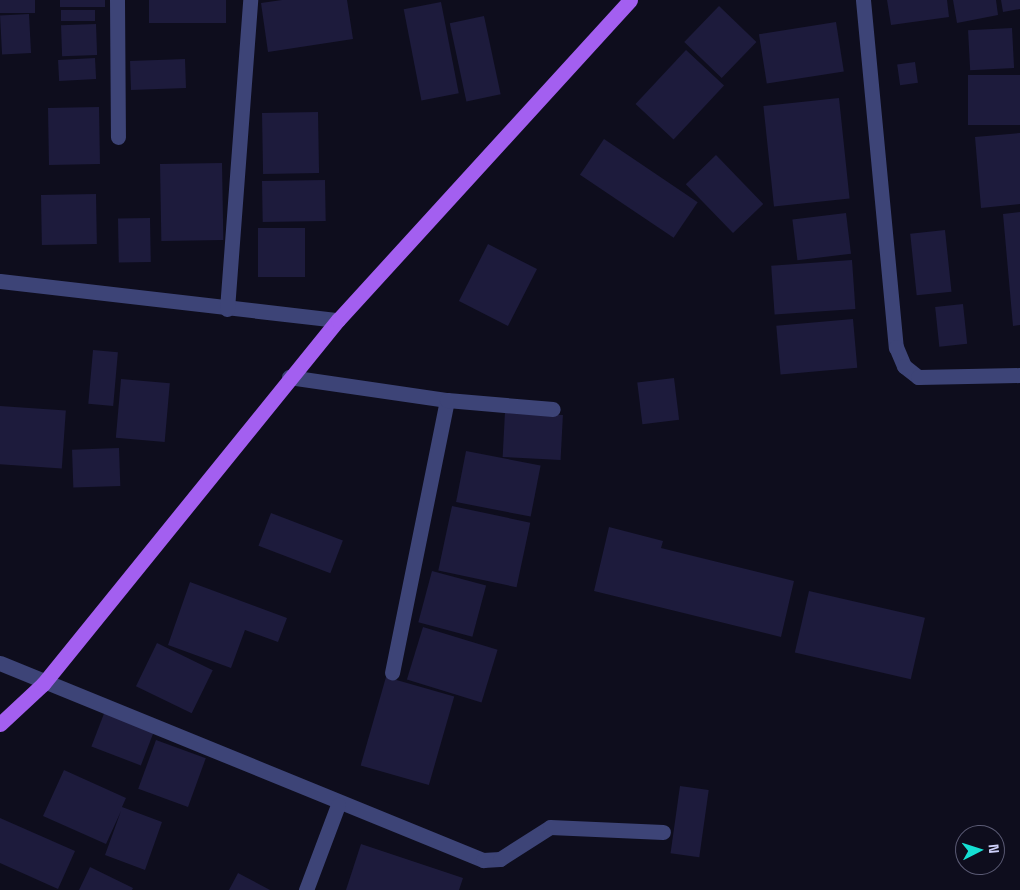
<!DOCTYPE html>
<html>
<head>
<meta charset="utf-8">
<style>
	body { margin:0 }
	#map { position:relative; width:1020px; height:890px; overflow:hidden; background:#0e0d1d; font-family:"Space Grotesk",sans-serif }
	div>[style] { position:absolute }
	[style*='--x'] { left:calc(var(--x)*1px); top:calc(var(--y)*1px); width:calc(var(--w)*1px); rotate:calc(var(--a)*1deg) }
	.building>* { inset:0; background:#1d1b3c; transform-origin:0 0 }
	.minor>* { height:15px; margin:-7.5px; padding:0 7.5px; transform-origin:7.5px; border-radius:7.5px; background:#3d4477 }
	.major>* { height:15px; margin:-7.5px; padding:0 7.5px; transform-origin:7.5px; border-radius:7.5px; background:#a35ff0 }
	span { translate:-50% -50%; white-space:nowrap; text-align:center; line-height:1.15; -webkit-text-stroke:4px #0e0d1d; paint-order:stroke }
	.north { position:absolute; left:955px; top:825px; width:50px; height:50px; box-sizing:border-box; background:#0e0d1d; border:1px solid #5b5b75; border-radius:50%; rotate:85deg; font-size:14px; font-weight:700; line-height:20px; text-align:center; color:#ced0fa }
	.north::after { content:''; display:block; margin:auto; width:18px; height:22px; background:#15dfd3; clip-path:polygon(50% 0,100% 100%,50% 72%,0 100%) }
</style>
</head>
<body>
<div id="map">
	<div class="building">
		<i style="left:0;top:0;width:35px;height:13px"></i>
		<i style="left:60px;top:0;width:45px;height:7px"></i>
		<i style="left:149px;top:0;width:77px;height:23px"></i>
		<i style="clip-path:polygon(282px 0,347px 0,353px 39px,268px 52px,261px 3px)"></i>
		<i style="clip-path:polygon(887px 0,947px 0,949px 17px,891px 25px)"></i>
		<i style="clip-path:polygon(953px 0,996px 0,998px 15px,957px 23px)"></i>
		<i style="clip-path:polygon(1001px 0,1020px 0,1020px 9px,1003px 12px)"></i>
		<i style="left:441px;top:2px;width:93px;height:38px;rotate:79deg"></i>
		<i style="left:719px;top:6px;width:52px;height:50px;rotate:44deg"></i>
		<i style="left:95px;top:10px;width:11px;height:34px;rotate:90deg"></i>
		<i style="left:29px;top:14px;width:39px;height:29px;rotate:87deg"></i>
		<i style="left:484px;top:16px;width:80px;height:35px;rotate:78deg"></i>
		<i style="left:836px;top:22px;width:50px;height:78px;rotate:81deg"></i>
		<i style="left:96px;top:24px;width:31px;height:35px;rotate:88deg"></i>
		<i style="left:1012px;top:28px;width:40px;height:44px;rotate:87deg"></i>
		<i style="left:686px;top:50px;width:52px;height:74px;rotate:43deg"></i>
		<i style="left:95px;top:58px;width:21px;height:37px;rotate:87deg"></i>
		<i style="left:185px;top:59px;width:29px;height:55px;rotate:88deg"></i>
		<i style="left:915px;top:62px;width:21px;height:18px;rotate:82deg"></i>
		<i style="left:1020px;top:75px;width:50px;height:52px;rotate:90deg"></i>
		<i style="left:839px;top:98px;width:101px;height:76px;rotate:84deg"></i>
		<i style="left:99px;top:107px;width:57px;height:51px;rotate:89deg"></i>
		<i style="left:318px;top:112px;width:61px;height:56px;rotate:89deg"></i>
		<i style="clip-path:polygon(1020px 133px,1020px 204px,981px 208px,975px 137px)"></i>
		<i style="left:604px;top:139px;width:113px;height:43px;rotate:34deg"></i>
		<i style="left:716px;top:155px;width:68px;height:42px;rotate:46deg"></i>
		<i style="left:222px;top:163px;width:77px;height:62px;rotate:89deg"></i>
		<i style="left:325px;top:180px;width:41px;height:63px;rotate:89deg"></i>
		<i style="left:96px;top:194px;width:50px;height:55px;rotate:89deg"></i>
		<i style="clip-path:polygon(1020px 212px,1020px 325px,1013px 326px,1003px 214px)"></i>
		<i style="left:846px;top:213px;width:41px;height:54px;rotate:83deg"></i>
		<i style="left:150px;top:218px;width:44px;height:32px;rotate:89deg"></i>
		<i style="left:258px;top:228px;width:47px;height:49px"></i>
		<i style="left:945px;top:230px;width:62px;height:35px;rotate:84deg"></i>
		<i style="left:488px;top:244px;width:55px;height:64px;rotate:27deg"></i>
		<i style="left:852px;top:260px;width:49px;height:81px;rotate:86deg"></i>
		<i style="left:963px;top:304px;width:40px;height:28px;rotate:84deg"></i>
		<i style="left:853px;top:319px;width:49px;height:77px;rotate:85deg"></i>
		<i style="left:93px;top:350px;width:25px;height:54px;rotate:5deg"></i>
		<i style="left:674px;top:378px;width:42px;height:37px;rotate:83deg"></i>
		<i style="left:121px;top:379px;width:49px;height:59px;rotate:5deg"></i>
		<i style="left:0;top:406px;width:66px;height:58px;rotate:4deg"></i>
		<i style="left:505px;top:412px;width:58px;height:45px;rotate:3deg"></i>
		<i style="left:119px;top:448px;width:38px;height:47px;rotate:88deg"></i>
		<i style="left:466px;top:451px;width:76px;height:52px;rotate:11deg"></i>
		<i style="left:452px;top:506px;width:80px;height:66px;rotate:12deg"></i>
		<i style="left:271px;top:513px;width:77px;height:35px;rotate:21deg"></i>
		<i style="clip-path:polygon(609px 527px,663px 541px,661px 548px,794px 581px,781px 637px,594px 591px)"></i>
		<i style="left:432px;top:571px;width:56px;height:53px;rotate:15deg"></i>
		<i style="clip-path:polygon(190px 582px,287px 618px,278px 642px,245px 630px,231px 668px,168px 645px)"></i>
		<i style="left:809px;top:591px;width:119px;height:63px;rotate:13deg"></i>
		<i style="left:423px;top:627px;width:78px;height:55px;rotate:17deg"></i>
		<i style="left:157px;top:643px;width:62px;height:48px;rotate:26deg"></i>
		<i style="left:386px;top:677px;width:71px;height:92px;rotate:16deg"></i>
		<i style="left:105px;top:711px;width:53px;height:38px;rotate:21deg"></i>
		<i style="left:156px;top:740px;width:53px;height:52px;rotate:20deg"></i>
		<i style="clip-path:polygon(64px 770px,126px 798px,122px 807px,162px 822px,145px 870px,105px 855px,121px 811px,106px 844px,43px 816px)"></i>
		<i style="left:680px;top:786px;width:29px;height:68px;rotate:8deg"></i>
		<i style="clip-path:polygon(0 818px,75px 851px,58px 889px,0 863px)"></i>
		<i style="clip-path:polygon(361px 844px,463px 878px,459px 890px,346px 890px)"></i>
		<i style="clip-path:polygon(90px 867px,133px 888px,132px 890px,79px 890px)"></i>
		<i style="clip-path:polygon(238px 873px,270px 890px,229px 890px)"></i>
	</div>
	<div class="minor">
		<i style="--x:117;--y:0;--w:137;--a:89.6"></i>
		<i style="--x:863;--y:0;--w:349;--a:84.6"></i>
		<i style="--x:896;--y:347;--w:21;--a:67"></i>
		<i style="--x:904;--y:366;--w:18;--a:38"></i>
		<i style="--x:918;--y:377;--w:102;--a:-1.1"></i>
		<i style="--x:0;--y:281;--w:340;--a:6.6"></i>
		<i style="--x:227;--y:309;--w:310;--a:-85.7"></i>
		<i style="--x:289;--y:377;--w:160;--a:8.3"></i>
		<i style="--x:447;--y:400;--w:278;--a:101.4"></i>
		<i style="--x:447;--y:400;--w:106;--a:4.9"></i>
		<i style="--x:0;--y:663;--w:522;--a:22.19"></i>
		<i style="--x:483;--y:860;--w:17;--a:-3"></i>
		<i style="--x:500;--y:859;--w:59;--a:-32.6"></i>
		<i style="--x:550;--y:827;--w:113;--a:2.5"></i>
		<i style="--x:306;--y:890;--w:91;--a:-69.4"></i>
	</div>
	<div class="major">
		<i style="--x:0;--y:724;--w:59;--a:-42.9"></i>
		<i style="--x:43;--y:684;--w:469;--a:-51"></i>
		<i style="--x:338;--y:320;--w:433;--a:-47.6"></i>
	</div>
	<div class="north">N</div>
</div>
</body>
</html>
